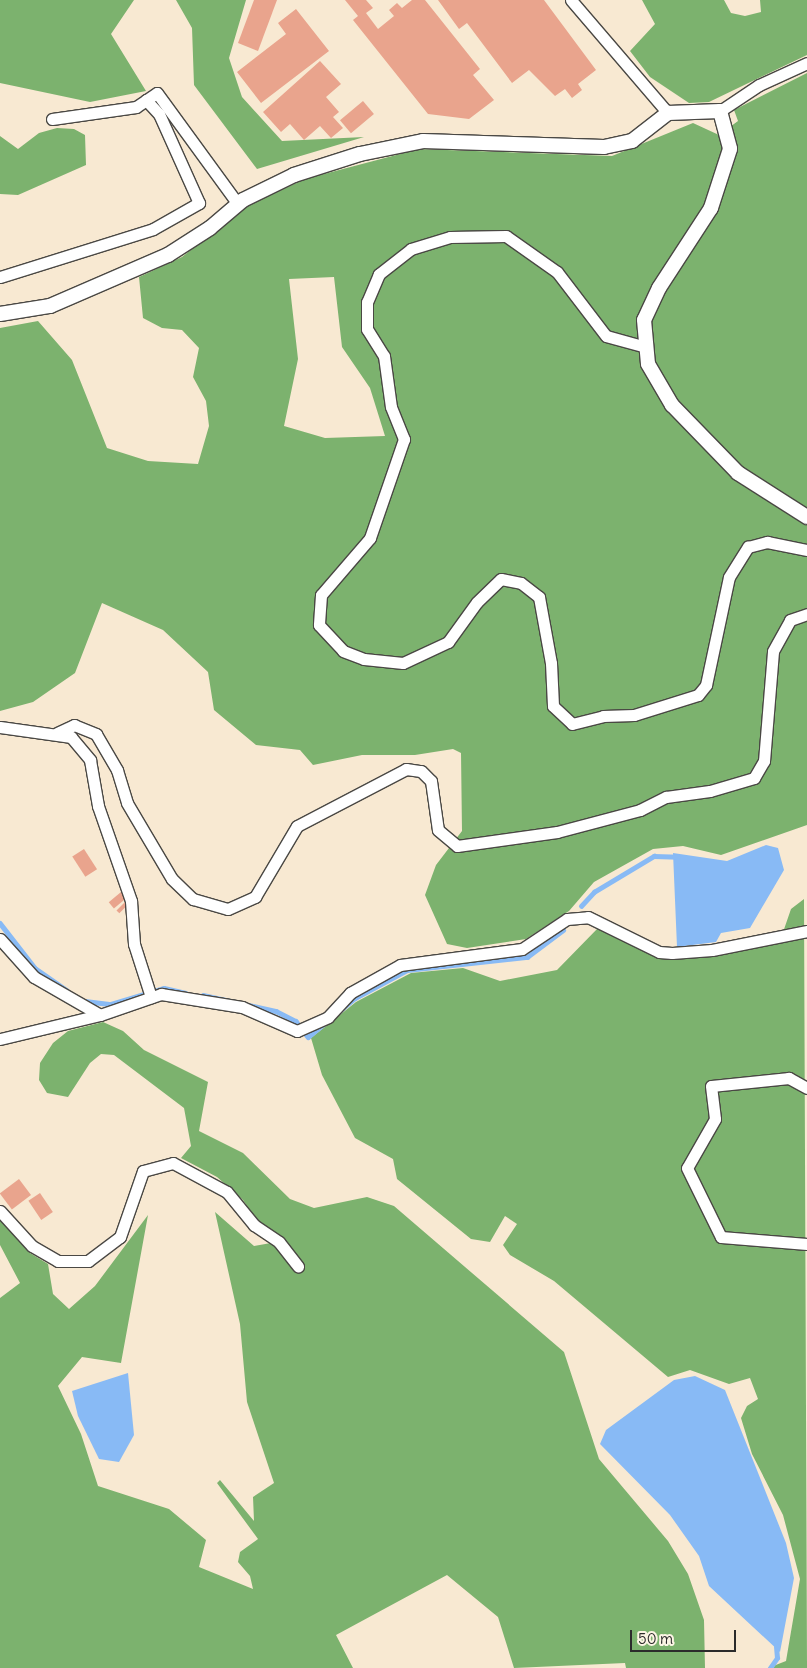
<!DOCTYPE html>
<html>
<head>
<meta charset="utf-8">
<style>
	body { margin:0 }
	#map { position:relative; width:807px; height:1668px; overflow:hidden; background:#f8e9d2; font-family:Delius,sans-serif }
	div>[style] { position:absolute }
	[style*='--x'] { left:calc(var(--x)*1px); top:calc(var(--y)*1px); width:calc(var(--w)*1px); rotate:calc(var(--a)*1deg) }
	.forest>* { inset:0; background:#7cb26e }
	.water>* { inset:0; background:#88baf5 }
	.stream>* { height:4.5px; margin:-2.25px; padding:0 2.25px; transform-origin:2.25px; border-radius:2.25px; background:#88baf5 }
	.building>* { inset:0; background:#e9a48d; transform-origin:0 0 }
	.roads { filter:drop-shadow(1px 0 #4a4844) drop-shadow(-1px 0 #4a4844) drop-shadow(0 1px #4a4844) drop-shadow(0 -1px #4a4844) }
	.minor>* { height:11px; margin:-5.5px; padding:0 5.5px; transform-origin:5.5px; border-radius:5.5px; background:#fff }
	.tertiary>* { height:14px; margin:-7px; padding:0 7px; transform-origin:7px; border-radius:7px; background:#fff }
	span { translate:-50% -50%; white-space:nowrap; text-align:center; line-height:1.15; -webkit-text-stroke:4px #fcf5e5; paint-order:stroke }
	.scale { position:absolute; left:630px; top:1630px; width:106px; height:22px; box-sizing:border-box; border:2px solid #2b2b2b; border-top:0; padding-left:6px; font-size:15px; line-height:18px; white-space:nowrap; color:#2b2b2b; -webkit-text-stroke:4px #fcf5e5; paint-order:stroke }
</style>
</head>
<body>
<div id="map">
	<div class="forest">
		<i style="clip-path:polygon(0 0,134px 0,111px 34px,146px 91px,90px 102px,0 83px)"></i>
		<i style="clip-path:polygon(176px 0,246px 0,229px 58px,242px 97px,282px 141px,364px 137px,257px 169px,194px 85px,192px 28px)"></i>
		<i style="clip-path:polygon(642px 0,724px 0,731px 13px,745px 16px,761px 12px,760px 0,807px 0,807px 55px,709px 102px,689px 103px,650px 77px,630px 51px,655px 24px)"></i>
		<i style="clip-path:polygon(evenodd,807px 73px,807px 825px,721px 855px,683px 846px,653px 849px,594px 882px,569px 911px,526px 939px,467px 948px,447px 944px,425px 895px,436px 865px,462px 831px,461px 753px,453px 749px,415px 755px,362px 755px,313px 765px,300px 750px,256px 745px,214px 710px,208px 672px,163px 630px,102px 603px,75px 673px,33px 702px,0 711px,0 328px,38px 321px,72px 360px,107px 448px,148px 461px,198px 464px,209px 426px,206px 401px,193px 377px,199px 348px,182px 330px,162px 328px,143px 318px,139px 277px,182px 257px,243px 208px,305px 179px,419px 149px,612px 156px,693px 123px,719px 135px,738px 121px,734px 110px,807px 73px,334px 277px,342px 347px,370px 388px,385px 436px,325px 438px,284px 426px,298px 359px,289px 279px,334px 277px)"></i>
		<i style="clip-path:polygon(57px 128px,74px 129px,85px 135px,86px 165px,18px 195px,0 194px,0 136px,18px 149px,39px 133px)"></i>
		<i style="clip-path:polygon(804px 899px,807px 1668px,768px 1668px,786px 1661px,800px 1579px,783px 1515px,752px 1454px,741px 1418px,747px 1406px,758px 1399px,750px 1378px,729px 1384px,690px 1370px,668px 1377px,554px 1281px,510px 1255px,503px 1245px,517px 1224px,505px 1216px,490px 1242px,471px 1239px,397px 1179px,393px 1159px,355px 1138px,322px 1075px,311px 1038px,356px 1002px,411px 973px,463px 968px,500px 981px,557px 970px,598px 928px,658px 957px,781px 938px,791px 909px)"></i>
		<i style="clip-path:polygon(103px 1022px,123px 1031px,144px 1050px,208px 1082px,199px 1131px,243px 1153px,290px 1199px,314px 1208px,367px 1197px,394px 1206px,564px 1352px,599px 1459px,668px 1541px,688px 1574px,704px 1620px,705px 1668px,626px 1668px,625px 1663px,514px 1668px,498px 1617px,447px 1575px,336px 1635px,353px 1668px,0 1668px,0 1298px,20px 1283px,0 1245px,0 1218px,30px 1253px,48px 1264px,53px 1294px,69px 1309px,95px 1286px,148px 1215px,121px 1363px,82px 1357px,58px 1386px,81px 1434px,98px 1486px,169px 1509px,206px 1540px,199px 1567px,253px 1589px,250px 1576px,238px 1562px,240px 1552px,258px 1539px,217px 1483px,220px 1480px,254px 1521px,253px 1497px,274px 1483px,247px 1402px,240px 1324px,215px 1212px,254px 1246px,271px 1243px,243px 1200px,217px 1177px,181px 1158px,191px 1146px,184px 1108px,114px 1055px,101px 1054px,90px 1063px,68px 1097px,47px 1093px,39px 1080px,40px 1063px,53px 1043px,68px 1031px)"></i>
	</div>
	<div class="water">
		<i style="clip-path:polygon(766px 845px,778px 848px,784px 870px,750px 928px,721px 933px,716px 942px,677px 947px,673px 853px,727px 861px)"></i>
		<i style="clip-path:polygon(128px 1373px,134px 1435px,119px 1462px,99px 1459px,78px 1416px,72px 1391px)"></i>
		<i style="clip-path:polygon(695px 1376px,725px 1390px,786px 1543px,794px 1578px,780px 1652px,709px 1586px,699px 1556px,670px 1515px,600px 1444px,606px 1430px,674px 1380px)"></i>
	</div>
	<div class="stream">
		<i style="--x:581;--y:906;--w:19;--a:-47"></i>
		<i style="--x:594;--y:892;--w:70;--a:-31"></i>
		<i style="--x:654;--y:856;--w:24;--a:2"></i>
		<i style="--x:0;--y:923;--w:57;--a:52.1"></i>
		<i style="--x:35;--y:968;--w:39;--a:35"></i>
		<i style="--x:203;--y:995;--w:75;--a:12.4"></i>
		<i style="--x:276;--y:1011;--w:22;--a:27"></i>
		<i style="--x:296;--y:1021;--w:20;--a:53"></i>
		<i style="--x:308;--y:1037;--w:61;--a:-39.7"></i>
		<i style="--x:355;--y:998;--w:59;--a:-28.3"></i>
		<i style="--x:407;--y:970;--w:121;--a:-6.2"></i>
		<i style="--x:527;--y:957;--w:45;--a:-36.9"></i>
		<i style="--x:85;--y:1001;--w:26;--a:7"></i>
		<i style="--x:111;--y:1004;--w:55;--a:-16.8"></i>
		<i style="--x:164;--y:988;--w:22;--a:13"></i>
		<i style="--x:770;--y:1668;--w:12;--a:-55"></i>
		<i style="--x:777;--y:1658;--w:11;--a:-95"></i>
	</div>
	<div class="building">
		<i style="clip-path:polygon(254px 0,277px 0,258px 51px,238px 43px)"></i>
		<i style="clip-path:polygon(345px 0,366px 0,373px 8px,366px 13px,378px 29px,394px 16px,389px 10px,397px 3px,402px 8px,412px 0,425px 0,480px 69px,473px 75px,494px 100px,469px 119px,428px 114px,353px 20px,358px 16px)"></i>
		<i style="clip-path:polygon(438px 0,544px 0,596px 70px,578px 84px,582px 90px,572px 98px,565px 89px,555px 96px,529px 70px,512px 83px,467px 23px,459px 29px)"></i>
		<i style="clip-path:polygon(296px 9px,329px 51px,261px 103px,237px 72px,286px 34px,278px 23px)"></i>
		<i style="clip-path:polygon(320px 61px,341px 84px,326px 97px,339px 112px,333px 117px,343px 128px,331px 138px,320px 126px,304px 140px,290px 124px,281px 132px,263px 112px)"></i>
		<i style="left:363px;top:101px;width:17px;height:30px;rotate:50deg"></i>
		<i style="left:84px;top:849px;width:24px;height:14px;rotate:57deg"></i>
		<i style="left:121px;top:892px;width:8px;height:16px;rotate:50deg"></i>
		<i style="left:125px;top:902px;width:4px;height:12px;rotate:45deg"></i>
		<i style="left:19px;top:1179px;width:20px;height:24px;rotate:53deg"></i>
		<i style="left:40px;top:1193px;width:23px;height:14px;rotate:56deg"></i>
	</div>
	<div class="roads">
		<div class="minor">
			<i style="--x:571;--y:0;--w:149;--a:49.4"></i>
			<i style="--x:720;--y:111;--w:47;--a:-33.7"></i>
			<i style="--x:759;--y:85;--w:53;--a:-24.6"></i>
			<i style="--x:52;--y:119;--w:85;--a:-8.1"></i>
			<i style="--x:136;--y:107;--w:25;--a:-34"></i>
			<i style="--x:157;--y:93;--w:137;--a:53.9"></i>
			<i style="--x:0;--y:277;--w:160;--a:-17.4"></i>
			<i style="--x:153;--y:229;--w:53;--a:-29.5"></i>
			<i style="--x:199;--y:203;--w:98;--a:-114.2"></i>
			<i style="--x:159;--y:114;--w:19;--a:-133"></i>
			<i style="--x:646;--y:347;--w:41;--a:-164.6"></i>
			<i style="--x:606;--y:336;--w:81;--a:-127.4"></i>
			<i style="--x:557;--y:272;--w:62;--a:-144.8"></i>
			<i style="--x:506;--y:236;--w:56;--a:179"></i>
			<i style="--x:450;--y:237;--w:41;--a:162.9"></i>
			<i style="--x:411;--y:249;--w:41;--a:142"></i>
			<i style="--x:379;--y:274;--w:30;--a:113"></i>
			<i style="--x:367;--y:302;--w:27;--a:90"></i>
			<i style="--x:367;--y:329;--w:32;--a:58"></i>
			<i style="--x:384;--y:356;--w:51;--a:82.2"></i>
			<i style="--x:391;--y:407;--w:35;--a:68"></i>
			<i style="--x:404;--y:439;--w:105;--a:109"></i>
			<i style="--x:370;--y:538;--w:75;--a:130.7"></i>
			<i style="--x:321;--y:595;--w:30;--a:94"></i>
			<i style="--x:319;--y:625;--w:35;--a:47"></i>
			<i style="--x:343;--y:651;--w:22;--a:21"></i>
			<i style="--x:364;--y:659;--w:39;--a:6"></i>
			<i style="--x:403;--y:663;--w:50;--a:-25"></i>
			<i style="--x:448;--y:642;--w:49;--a:-54.1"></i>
			<i style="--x:477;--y:602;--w:33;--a:-44"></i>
			<i style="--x:501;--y:579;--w:20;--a:11"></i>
			<i style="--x:521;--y:583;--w:23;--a:38"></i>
			<i style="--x:539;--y:597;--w:67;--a:79.7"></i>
			<i style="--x:551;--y:663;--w:43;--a:87.3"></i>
			<i style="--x:553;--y:706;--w:26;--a:43"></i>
			<i style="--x:572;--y:724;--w:32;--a:-14"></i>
			<i style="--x:603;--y:716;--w:31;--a:-2"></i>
			<i style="--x:634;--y:715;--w:67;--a:-17.4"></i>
			<i style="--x:698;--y:695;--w:13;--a:-51"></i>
			<i style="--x:706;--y:685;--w:110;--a:-78"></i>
			<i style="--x:729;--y:577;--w:36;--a:-58"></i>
			<i style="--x:748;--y:547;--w:20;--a:-15"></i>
			<i style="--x:767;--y:542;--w:41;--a:11.3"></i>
			<i style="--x:0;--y:727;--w:72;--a:8"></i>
			<i style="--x:71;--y:737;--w:30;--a:50"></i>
			<i style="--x:90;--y:760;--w:47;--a:80.1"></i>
			<i style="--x:98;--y:806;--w:101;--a:70.8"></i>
			<i style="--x:131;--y:901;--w:43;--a:86"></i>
			<i style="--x:134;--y:944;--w:56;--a:72.2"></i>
			<i style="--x:57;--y:733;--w:19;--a:-25"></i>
			<i style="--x:74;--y:725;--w:24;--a:22"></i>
			<i style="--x:96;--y:734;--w:42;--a:59.7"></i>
			<i style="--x:117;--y:770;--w:34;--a:73"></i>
			<i style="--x:127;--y:803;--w:88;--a:59.4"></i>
			<i style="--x:172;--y:879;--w:29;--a:44"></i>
			<i style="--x:193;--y:899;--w:36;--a:16"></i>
			<i style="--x:228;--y:909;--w:30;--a:-24"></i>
			<i style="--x:255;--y:897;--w:82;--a:-59.4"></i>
			<i style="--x:297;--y:826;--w:123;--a:-27.6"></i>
			<i style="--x:406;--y:769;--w:15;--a:8"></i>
			<i style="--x:421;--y:771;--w:14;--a:45"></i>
			<i style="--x:431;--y:781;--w:49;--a:81.9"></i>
			<i style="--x:438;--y:830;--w:25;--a:40"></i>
			<i style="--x:457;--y:846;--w:101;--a:-8"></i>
			<i style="--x:557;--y:832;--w:86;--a:-14.8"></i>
			<i style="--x:640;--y:810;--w:29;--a:-27"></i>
			<i style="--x:666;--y:797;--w:44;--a:-7.8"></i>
			<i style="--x:710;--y:791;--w:46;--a:-16.5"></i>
			<i style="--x:754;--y:778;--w:20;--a:-60"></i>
			<i style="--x:764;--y:761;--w:110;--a:-85.3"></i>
			<i style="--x:773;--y:651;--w:35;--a:-61"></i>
			<i style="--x:790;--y:620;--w:18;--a:-19"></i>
			<i style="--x:0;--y:939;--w:51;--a:48.2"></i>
			<i style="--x:34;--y:977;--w:76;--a:29.9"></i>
			<i style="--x:100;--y:1015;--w:65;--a:-19"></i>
			<i style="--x:161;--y:994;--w:82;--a:9.1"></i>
			<i style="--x:242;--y:1007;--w:60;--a:23.6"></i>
			<i style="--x:297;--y:1031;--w:34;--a:-24"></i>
			<i style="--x:328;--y:1017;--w:33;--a:-47"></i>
			<i style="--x:350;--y:993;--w:57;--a:-29.2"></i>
			<i style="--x:400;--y:965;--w:123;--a:-7.5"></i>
			<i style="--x:522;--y:949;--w:54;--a:-33.7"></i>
			<i style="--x:567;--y:919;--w:21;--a:-5"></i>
			<i style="--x:588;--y:917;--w:79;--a:26.2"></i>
			<i style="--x:659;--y:952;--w:13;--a:4"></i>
			<i style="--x:672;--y:953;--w:40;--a:-4.3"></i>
			<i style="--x:712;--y:950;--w:97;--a:-11.3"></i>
			<i style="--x:0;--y:1039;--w:103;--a:-13.5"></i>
			<i style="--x:807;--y:1088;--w:21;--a:-151"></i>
			<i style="--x:789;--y:1078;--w:78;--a:174.1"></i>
			<i style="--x:711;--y:1086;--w:33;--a:83"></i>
			<i style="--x:715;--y:1119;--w:56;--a:119.7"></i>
			<i style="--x:687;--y:1168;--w:77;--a:63.8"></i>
			<i style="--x:721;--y:1237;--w:86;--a:4.7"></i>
			<i style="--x:0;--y:1211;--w:47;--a:47.6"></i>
			<i style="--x:32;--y:1246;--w:30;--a:30"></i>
			<i style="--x:58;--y:1261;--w:30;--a:0"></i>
			<i style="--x:88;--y:1261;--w:40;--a:-37"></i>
			<i style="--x:120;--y:1237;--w:70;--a:-70.8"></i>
			<i style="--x:143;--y:1171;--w:31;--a:-15"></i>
			<i style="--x:173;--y:1163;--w:61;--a:28.2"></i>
			<i style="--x:227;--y:1192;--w:43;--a:50.7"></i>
			<i style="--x:254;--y:1225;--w:30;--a:34"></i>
			<i style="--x:279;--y:1242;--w:31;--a:52"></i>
		</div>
		<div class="tertiary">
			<i style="--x:0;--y:314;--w:51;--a:-9.1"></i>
			<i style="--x:50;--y:306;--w:129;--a:-23.4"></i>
			<i style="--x:168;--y:255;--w:50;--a:-32.7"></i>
			<i style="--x:210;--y:228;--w:43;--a:-40.3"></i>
			<i style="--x:243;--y:200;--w:57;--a:-26.1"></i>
			<i style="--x:294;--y:175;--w:69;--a:-17.7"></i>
			<i style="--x:360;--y:154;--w:64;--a:-11.7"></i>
			<i style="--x:423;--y:141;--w:181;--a:1.9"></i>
			<i style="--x:604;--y:147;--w:29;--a:-12"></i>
			<i style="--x:632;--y:141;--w:46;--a:-37.9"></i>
			<i style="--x:668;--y:113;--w:52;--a:-2.2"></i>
			<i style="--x:720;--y:111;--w:39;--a:75"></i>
			<i style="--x:730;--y:149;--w:62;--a:107.9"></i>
			<i style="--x:711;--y:208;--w:95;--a:123"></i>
			<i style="--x:659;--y:288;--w:35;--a:115"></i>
			<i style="--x:644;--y:320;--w:44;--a:84.8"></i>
			<i style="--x:648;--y:364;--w:48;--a:59.7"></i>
			<i style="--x:672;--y:405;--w:95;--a:45.9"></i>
			<i style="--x:738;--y:473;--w:82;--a:32.5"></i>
		</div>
	</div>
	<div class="scale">50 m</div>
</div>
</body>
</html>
